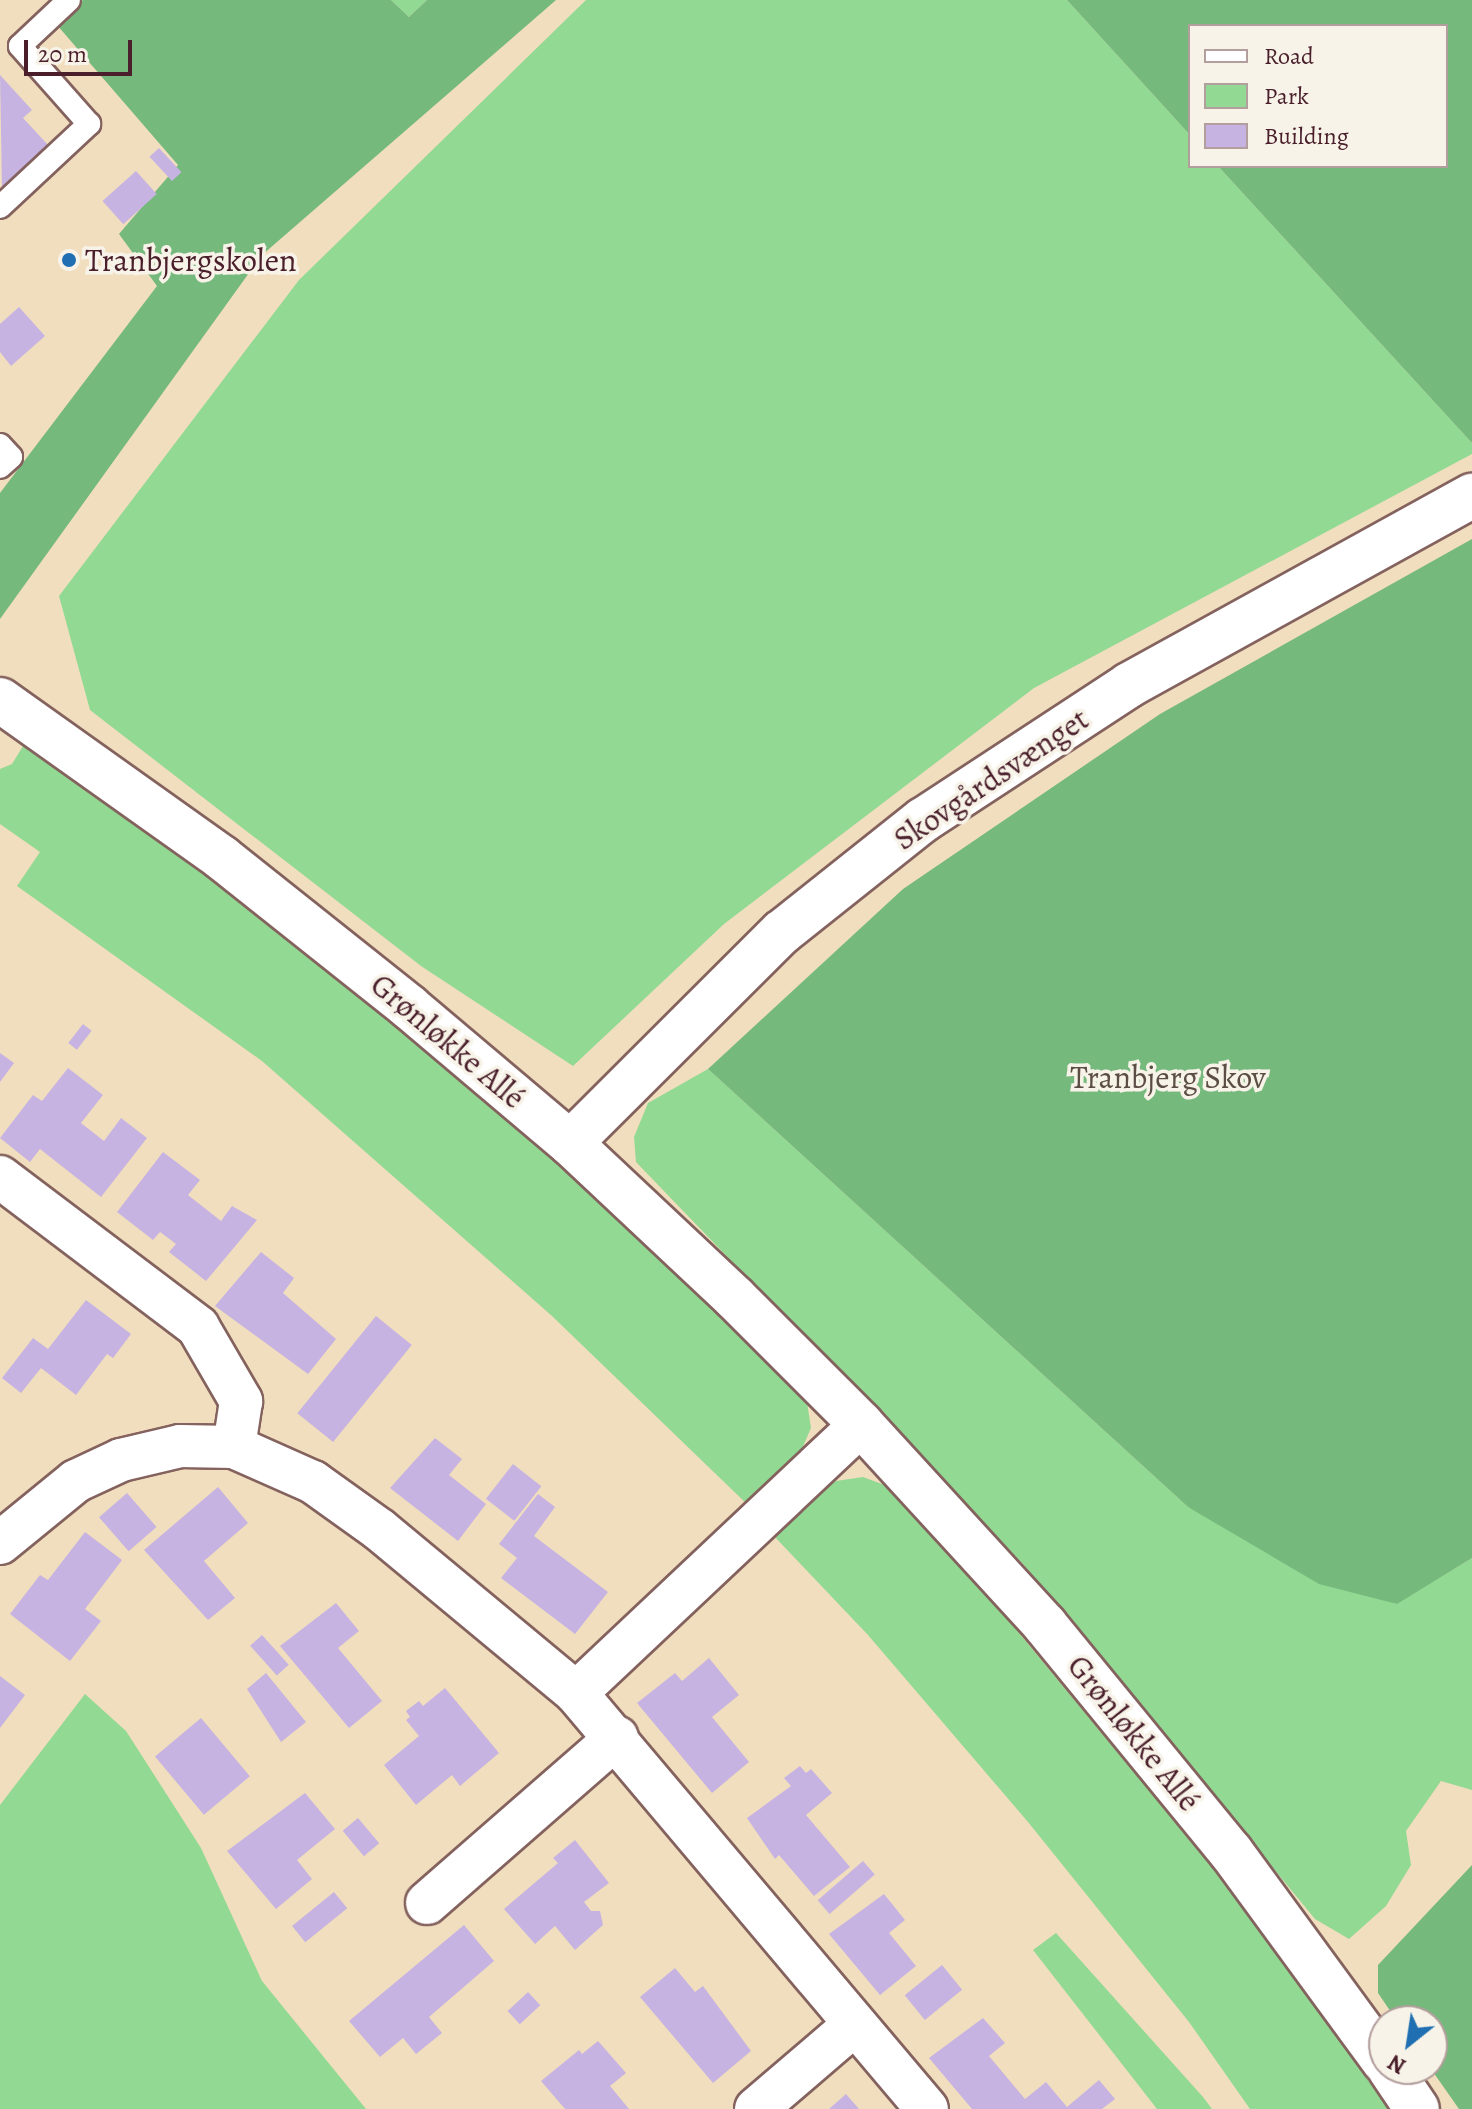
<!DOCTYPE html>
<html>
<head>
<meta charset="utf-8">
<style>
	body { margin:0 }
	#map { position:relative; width:1472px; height:2109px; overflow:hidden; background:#f1debe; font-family:Alegreya,serif }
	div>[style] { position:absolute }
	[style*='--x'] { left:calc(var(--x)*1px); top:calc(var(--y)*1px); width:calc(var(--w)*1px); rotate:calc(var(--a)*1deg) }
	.green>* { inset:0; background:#92d993 }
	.forest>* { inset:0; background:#75b97d }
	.building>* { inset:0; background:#c6b3e1; transform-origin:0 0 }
	.roads { filter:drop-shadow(2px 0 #84625e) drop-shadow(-2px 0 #84625e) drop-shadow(0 2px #84625e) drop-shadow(0 -2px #84625e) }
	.lane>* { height:22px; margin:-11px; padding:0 11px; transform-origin:11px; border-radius:11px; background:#fff }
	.street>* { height:42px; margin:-21px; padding:0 21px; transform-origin:21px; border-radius:21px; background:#fff }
	.secondary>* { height:44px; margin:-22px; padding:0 22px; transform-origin:22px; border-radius:22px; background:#fff }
	.dots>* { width:22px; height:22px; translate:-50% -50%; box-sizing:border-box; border:4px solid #f7f3e8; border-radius:50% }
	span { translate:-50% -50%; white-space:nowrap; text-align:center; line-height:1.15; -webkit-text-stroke:7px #f7f3e8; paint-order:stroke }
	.poi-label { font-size:32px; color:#4a1f2b }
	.left { translate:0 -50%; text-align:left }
	.street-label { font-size:32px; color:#4a1f2b }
	.park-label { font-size:32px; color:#5c4e45 }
	.legend { position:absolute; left:1188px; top:24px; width:260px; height:144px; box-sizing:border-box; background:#f7f3e8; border:2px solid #b29e9c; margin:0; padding:10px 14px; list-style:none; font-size:24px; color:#4a1f2b }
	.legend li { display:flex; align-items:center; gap:16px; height:40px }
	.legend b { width:40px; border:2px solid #b29e9c }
	.north { position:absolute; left:1368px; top:2005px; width:80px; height:80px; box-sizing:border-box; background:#f7f3e8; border:2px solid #b29e9c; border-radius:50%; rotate:210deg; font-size:22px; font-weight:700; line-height:32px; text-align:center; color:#4a1f2b }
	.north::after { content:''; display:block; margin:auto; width:28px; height:36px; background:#1f6fb2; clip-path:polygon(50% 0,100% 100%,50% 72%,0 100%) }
	.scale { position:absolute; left:24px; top:40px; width:108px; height:36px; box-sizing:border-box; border:4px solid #4a1f2b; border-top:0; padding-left:10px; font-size:24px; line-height:28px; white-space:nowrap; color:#4a1f2b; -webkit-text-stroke:6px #f7f3e8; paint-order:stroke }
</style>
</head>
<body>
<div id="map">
	<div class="green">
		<i style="clip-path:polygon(391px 0,427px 0,409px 17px)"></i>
		<i style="clip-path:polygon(586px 0,1067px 0,1190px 135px,1190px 166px,1218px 166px,1472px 443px,1472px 454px,1034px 688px,724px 924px,573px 1066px,421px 966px,90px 710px,59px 596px,299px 280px)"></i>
		<i style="clip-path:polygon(28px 738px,282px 928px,564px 1166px,762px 1353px,807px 1402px,811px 1428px,798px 1458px,750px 1507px,552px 1316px,262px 1061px,17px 886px,40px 852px,0 824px,0 769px,12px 764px)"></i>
		<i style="clip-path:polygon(708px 1069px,1188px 1507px,1396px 1604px,1472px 1558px,1472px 1790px,1441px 1781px,1406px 1831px,1411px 1865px,1386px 1906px,1349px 1939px,1315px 1919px,1023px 1564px,636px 1162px,634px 1137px,648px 1103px)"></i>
		<i style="clip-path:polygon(863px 1477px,890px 1487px,935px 1531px,1273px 1941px,1388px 2109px,1250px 2109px,1189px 2022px,1028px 1822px,868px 1635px,773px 1535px,806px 1500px,836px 1481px)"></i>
		<i style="clip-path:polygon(85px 1694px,126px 1731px,201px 1848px,262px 1981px,366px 2109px,0 2109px,0 1805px)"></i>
		<i style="clip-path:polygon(1056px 1933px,1203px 2097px,1212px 2109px,1157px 2109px,1033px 1950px)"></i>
	</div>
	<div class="forest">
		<i style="clip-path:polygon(83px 0,391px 0,409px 17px,427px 0,556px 0,262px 255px,0 619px,0 493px,157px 286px,119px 234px,178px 165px,57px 25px)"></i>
		<i style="clip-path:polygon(1067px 0,1472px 0,1472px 443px,1218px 166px,1446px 166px,1446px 26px,1190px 26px,1190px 135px)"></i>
		<i style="clip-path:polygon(1472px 539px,1472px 1558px,1397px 1604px,1319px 1584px,1188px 1507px,708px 1069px,903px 889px,1160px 714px)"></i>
		<i style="clip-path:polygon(1472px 1865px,1472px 2109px,1459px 2109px,1431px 2069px,1432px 2021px,1397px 2021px,1378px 1993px,1378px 1965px)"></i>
	</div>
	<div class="building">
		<i style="clip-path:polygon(0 75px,32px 110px,23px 118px,49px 146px,2px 189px)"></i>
		<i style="left:159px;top:148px;width:33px;height:13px;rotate:47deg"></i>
		<i style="left:136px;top:171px;width:31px;height:45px;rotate:48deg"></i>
		<i style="clip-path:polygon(19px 307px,45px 336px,11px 366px,0 352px,0 324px)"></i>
		<i style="left:83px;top:1024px;width:11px;height:24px;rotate:38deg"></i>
		<i style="clip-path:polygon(0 1053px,14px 1063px,0 1082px)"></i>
		<i style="clip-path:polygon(68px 1068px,103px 1095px,81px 1123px,104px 1141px,121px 1118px,147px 1138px,101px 1197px,40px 1149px,30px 1162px,0 1138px,33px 1095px,42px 1101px)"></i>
		<i style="clip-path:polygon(163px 1152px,200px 1180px,188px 1195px,221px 1221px,232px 1206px,257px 1220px,206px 1281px,169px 1252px,176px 1244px,160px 1232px,153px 1240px,117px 1212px)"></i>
		<i style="clip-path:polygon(261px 1252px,294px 1278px,283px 1293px,336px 1339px,308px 1374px,215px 1306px)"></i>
		<i style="clip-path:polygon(86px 1300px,131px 1334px,113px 1358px,107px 1354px,76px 1395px,41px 1368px,21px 1393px,2px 1378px,33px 1338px,48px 1349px)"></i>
		<i style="left:376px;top:1316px;width:46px;height:125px;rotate:39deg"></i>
		<i style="clip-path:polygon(435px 1438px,462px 1459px,449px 1475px,486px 1504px,458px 1541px,390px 1488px)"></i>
		<i style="left:513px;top:1464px;width:36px;height:44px;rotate:38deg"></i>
		<i style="clip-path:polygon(218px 1487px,248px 1523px,204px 1561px,235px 1598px,208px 1620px,144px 1550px)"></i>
		<i style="left:127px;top:1493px;width:45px;height:37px;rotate:49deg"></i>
		<i style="clip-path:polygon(538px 1494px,555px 1507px,534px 1536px,608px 1592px,575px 1634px,501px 1578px,517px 1558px,499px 1544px)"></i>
		<i style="clip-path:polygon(85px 1532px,122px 1560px,85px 1609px,101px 1621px,70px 1661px,10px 1614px,40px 1575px,48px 1580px)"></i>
		<i style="clip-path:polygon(336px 1603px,359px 1631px,338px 1648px,382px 1701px,349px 1728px,280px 1646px)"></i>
		<i style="left:262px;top:1635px;width:40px;height:16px;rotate:48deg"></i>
		<i style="clip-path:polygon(709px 1658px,739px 1695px,712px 1717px,749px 1762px,712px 1793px,637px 1703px,675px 1673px,682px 1681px)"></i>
		<i style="clip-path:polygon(266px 1673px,306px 1722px,281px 1742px,247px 1689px)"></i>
		<i style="clip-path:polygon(0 1676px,25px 1695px,0 1728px)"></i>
		<i style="clip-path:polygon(445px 1688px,499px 1753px,460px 1786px,452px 1775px,416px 1805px,384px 1765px,419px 1736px,406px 1720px,410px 1717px,406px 1711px,419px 1701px,423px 1706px)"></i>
		<i style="left:201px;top:1718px;width:76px;height:60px;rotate:50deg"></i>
		<i style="clip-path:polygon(800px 1766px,806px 1773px,811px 1769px,832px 1793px,806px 1815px,850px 1867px,814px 1896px,779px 1855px,775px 1859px,747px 1818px,791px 1786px,784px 1778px)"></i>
		<i style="clip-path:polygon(305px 1793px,335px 1829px,297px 1860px,312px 1879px,276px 1909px,227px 1851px)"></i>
		<i style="left:358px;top:1818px;width:33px;height:20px;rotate:50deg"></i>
		<i style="clip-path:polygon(575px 1840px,609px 1883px,584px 1902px,591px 1911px,600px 1911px,603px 1925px,575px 1950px,555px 1926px,535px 1944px,504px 1909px,558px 1863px,553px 1858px)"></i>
		<i style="left:863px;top:1861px;width:18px;height:60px;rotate:49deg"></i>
		<i style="left:334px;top:1892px;width:21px;height:54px;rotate:51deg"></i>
		<i style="clip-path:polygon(884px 1894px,905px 1920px,889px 1933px,916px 1966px,880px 1995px,829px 1934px)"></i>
		<i style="clip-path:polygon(464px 1925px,494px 1961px,429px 2017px,442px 2033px,416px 2054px,403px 2038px,380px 2057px,349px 2021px)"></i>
		<i style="left:942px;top:1965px;width:32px;height:48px;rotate:51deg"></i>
		<i style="clip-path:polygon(675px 1968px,695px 1992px,703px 1986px,751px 2051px,713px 2083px,640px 1997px)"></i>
		<i style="left:528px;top:1992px;width:18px;height:28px;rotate:47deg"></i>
		<i style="clip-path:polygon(983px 2018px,1005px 2043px,989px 2056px,1025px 2099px,1046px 2082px,1067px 2107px,1099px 2080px,1115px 2099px,1102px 2109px,972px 2109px,929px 2058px)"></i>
		<i style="clip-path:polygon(598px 2041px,626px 2073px,610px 2086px,629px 2109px,565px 2109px,541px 2081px,579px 2050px,582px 2054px)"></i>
		<i style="clip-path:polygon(846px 2094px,859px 2109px,829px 2109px)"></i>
	</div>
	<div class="roads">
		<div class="lane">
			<i style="--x:0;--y:207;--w:122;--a:-43"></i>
			<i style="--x:89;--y:124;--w:104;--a:-131.5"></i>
			<i style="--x:20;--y:46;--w:67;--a:-43.2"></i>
			<i style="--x:0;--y:445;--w:16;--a:47"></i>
			<i style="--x:11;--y:457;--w:15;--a:138"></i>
		</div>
		<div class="street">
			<i style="--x:0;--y:1177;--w:248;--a:37.1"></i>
			<i style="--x:198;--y:1327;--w:86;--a:59.8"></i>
			<i style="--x:241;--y:1401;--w:47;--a:98.7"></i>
			<i style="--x:0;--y:1543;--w:98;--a:-39.2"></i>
			<i style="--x:76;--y:1481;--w:50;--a:-25"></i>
			<i style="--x:121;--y:1460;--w:61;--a:-13.3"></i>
			<i style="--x:180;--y:1446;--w:54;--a:1.1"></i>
			<i style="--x:234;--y:1447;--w:86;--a:23.9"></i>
			<i style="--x:313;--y:1482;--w:82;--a:35.6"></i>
			<i style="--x:380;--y:1530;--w:255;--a:39.7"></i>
			<i style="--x:576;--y:1693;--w:544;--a:49.84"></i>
			<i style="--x:576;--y:1693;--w:392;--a:-43.3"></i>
			<i style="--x:427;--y:1903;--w:252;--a:-41.1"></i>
			<i style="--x:756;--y:2109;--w:130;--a:-40.6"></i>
		</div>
		<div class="secondary">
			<i style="--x:0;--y:700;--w:272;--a:35.4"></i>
			<i style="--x:222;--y:858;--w:239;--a:38.5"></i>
			<i style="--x:409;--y:1007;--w:211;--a:40.2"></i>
			<i style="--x:570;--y:1143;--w:226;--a:43.2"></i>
			<i style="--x:735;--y:1298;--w:178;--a:45"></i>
			<i style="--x:861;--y:1424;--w:273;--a:47.5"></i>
			<i style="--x:1045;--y:1625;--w:293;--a:50.7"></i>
			<i style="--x:1231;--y:1852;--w:259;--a:53.8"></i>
			<i style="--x:570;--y:1143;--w:299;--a:-44.9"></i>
			<i style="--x:782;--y:932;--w:180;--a:-38.5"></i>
			<i style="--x:923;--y:820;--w:246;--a:-33.2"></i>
			<i style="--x:1129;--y:685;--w:392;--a:-28.9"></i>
			<i style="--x:1390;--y:2069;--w:48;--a:56"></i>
		</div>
	</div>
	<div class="dots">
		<i style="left:69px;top:260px;background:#1f6fb2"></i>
	</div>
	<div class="poi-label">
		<span class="left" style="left:85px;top:260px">Tranbjergskolen</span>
	</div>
	<div class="street-label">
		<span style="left:991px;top:779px;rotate:-34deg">Skovgårdsvænget</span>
		<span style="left:448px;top:1041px;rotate:40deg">Grønløkke Allé</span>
		<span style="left:1134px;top:1733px;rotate:51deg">Grønløkke Allé</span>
	</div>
	<div class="park-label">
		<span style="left:1168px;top:1077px">Tranbjerg Skov</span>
	</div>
	<ul class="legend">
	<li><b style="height:10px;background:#fff"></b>Road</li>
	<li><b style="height:22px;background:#92d993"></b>Park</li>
	<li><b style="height:22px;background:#c6b3e1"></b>Building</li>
	</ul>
	<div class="north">N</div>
	<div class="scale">20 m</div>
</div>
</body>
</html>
